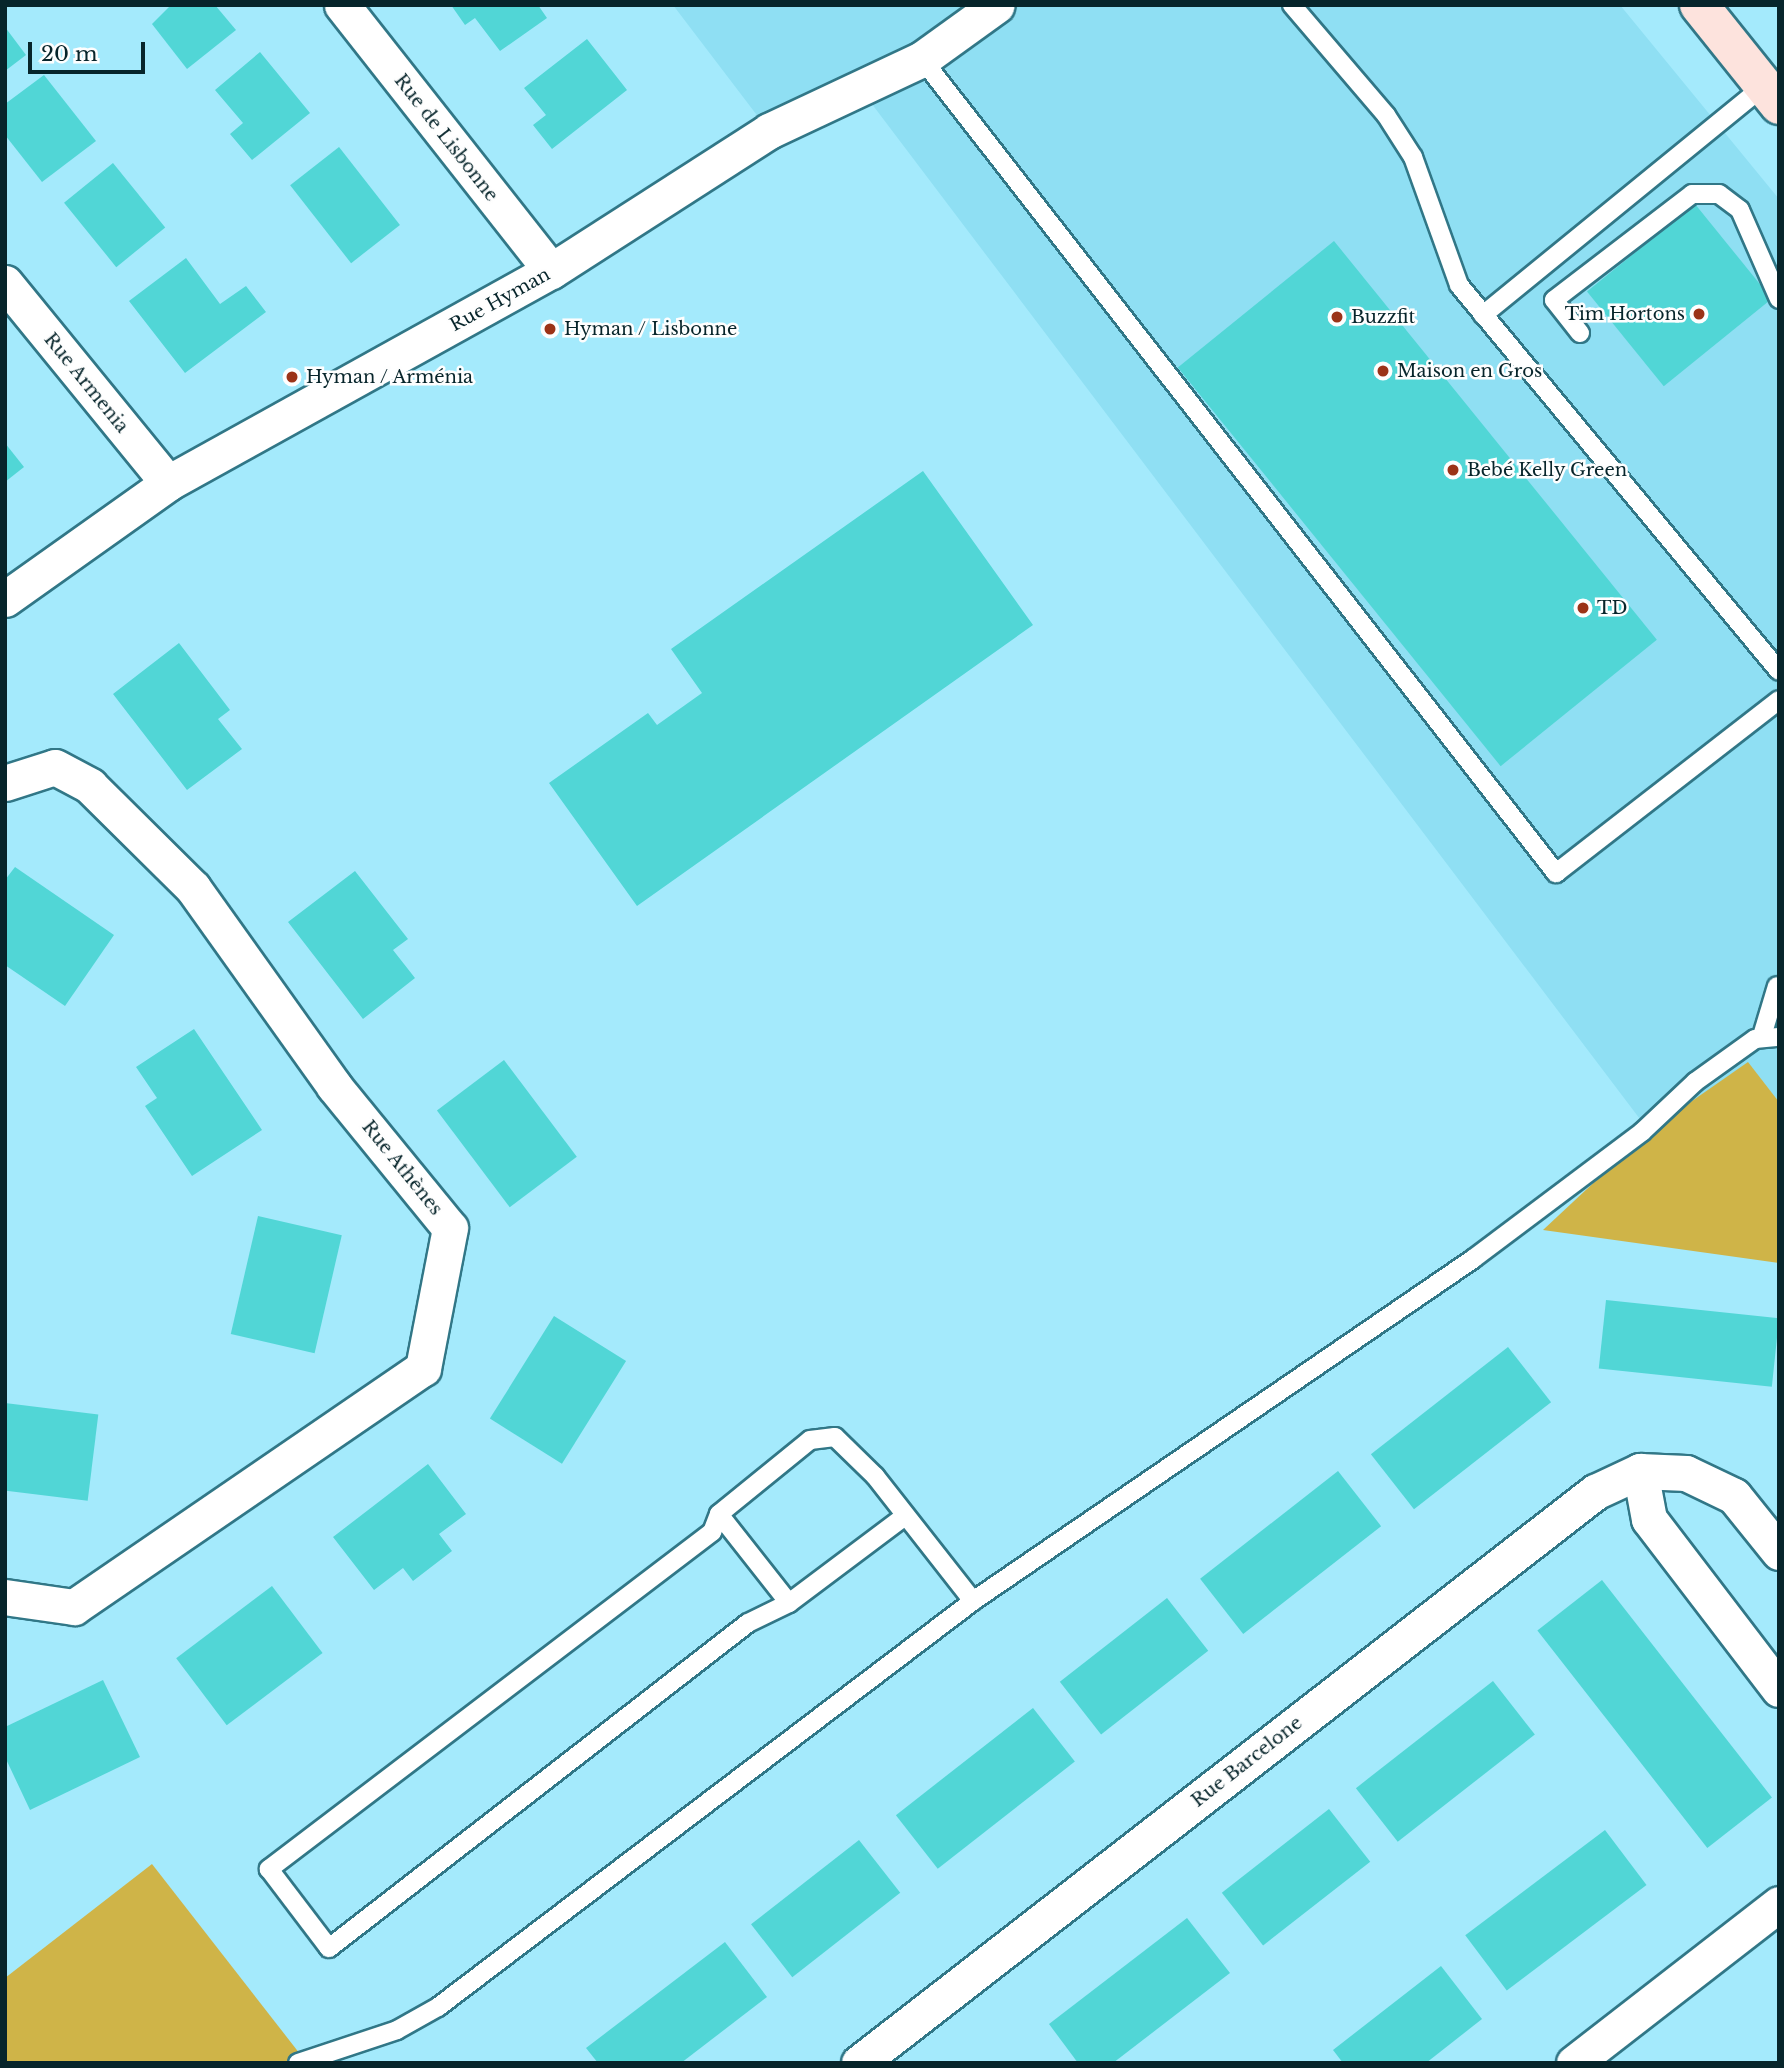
<!DOCTYPE html>
<html>
<head>
<meta charset="utf-8">
<style>
	body { margin:0 }
	#map { position:relative; width:1784px; height:2068px; overflow:hidden; background:#a4eafc; font-family:"Libre Baskerville",serif }
	div>[style] { position:absolute }
	[style*='--x'] { left:calc(var(--x)*1px); top:calc(var(--y)*1px); width:calc(var(--w)*1px); rotate:calc(var(--a)*1deg) }
	.built>* { inset:0; background:#8fdff3 }
	.green>* { inset:0; background:#cfb448 }
	.building>* { inset:0; background:#51d6d6; transform-origin:0 0 }
	.roads { filter:drop-shadow(2px 0 #317787) drop-shadow(-2px 0 #317787) drop-shadow(0 2px #317787) drop-shadow(0 -2px #317787) }
	.service>* { height:18px; margin:-9px; padding:0 9px; transform-origin:9px; border-radius:9px; background:#fff }
	.minor>* { height:35px; margin:-17.5px; padding:0 17.5px; transform-origin:17.5px; border-radius:17.5px; background:#fff }
	.secondary>* { height:38px; margin:-19px; padding:0 19px; transform-origin:19px; border-radius:19px; background:#fde3dd }
	.dots>* { width:19px; height:19px; translate:-50% -50%; box-sizing:border-box; border:4px solid #fefefe; border-radius:50% }
	span { translate:-50% -50%; white-space:nowrap; text-align:center; line-height:1.15; -webkit-text-stroke:5px #fefefe; paint-order:stroke }
	.street-label { font-size:18px; color:#07252b }
	.poi-label { font-size:18px; color:#07252b }
	.right { translate:-100% -50%; text-align:right }
	.left { translate:0 -50%; text-align:left }
	.frame { position:absolute; inset:0; border:7px solid #07252b; pointer-events:none }
	.scale { position:absolute; left:28px; top:42px; width:117px; height:32px; box-sizing:border-box; border:4px solid #07252b; border-top:0; padding-left:9px; font-size:21px; line-height:24px; white-space:nowrap; color:#07252b; -webkit-text-stroke:5px #fefefe; paint-order:stroke }
</style>
</head>
<body>
<div id="map">
	<div class="built">
		<i style="clip-path:polygon(673px 5px,1620px 5px,1779px 199px,1779px 1102px,1748px 1063px,1649px 1131px,856px 83px,769px 131px)"></i>
	</div>
	<div class="green">
		<i style="clip-path:polygon(1748px 1062px,1779px 1102px,1779px 1263px,1543px 1230px,1649px 1131px)"></i>
		<i style="clip-path:polygon(152px 1864px,307px 2063px,5px 2063px,5px 1978px)"></i>
	</div>
	<div class="building">
		<i style="clip-path:polygon(171px 5px,215px 5px,236px 30px,187px 69px,152px 24px)"></i>
		<i style="clip-path:polygon(451px 5px,538px 5px,547px 18px,500px 51px,475px 18px,465px 25px)"></i>
		<i style="clip-path:polygon(5px 27px,26px 55px,5px 71px)"></i>
		<i style="clip-path:polygon(587px 39px,627px 90px,552px 149px,533px 125px,546px 115px,524px 88px)"></i>
		<i style="clip-path:polygon(260px 52px,310px 113px,252px 160px,230px 134px,243px 123px,215px 90px)"></i>
		<i style="clip-path:polygon(44px 75px,96px 141px,42px 182px,5px 135px,5px 104px)"></i>
		<i style="left:339px;top:147px;width:99px;height:62px;rotate:52deg"></i>
		<i style="left:113px;top:163px;width:83px;height:63px;rotate:51deg"></i>
		<i style="left:1695px;top:204px;width:122px;height:139px;rotate:51deg"></i>
		<i style="left:1334px;top:241px;width:513px;height:201px;rotate:51deg"></i>
		<i style="clip-path:polygon(186px 258px,220px 304px,246px 286px,266px 312px,185px 373px,129px 301px)"></i>
		<i style="clip-path:polygon(5px 443px,24px 467px,5px 482px)"></i>
		<i style="clip-path:polygon(923px 471px,1033px 625px,637px 906px,549px 783px,648px 713px,657px 725px,702px 693px,671px 649px)"></i>
		<i style="clip-path:polygon(179px 643px,230px 710px,218px 719px,242px 749px,187px 790px,113px 694px)"></i>
		<i style="clip-path:polygon(15px 867px,114px 935px,65px 1006px,5px 965px,5px 880px)"></i>
		<i style="clip-path:polygon(355px 871px,408px 939px,393px 950px,415px 978px,363px 1019px,288px 922px)"></i>
		<i style="clip-path:polygon(194px 1029px,262px 1130px,192px 1176px,145px 1106px,157px 1098px,136px 1067px)"></i>
		<i style="left:504px;top:1060px;width:121px;height:84px;rotate:53deg"></i>
		<i style="left:258px;top:1216px;width:86px;height:121px;rotate:13deg"></i>
		<i style="left:1606px;top:1300px;width:174px;height:69px;rotate:6deg"></i>
		<i style="left:554px;top:1316px;width:85px;height:121px;rotate:32deg"></i>
		<i style="left:1508px;top:1347px;width:70px;height:174px;rotate:52deg"></i>
		<i style="left:5px;top:1403px;width:94px;height:87px;rotate:7deg"></i>
		<i style="clip-path:polygon(428px 1464px,466px 1514px,439px 1534px,452px 1551px,413px 1581px,403px 1568px,374px 1590px,333px 1537px)"></i>
		<i style="left:1338px;top:1471px;width:70px;height:175px;rotate:52deg"></i>
		<i style="left:1602px;top:1580px;width:276px;height:82px;rotate:52deg"></i>
		<i style="left:272px;top:1586px;width:84px;height:120px;rotate:53deg"></i>
		<i style="left:1167px;top:1598px;width:67px;height:136px;rotate:52deg"></i>
		<i style="clip-path:polygon(103px 1680px,140px 1757px,30px 1810px,5px 1757px,5px 1727px)"></i>
		<i style="left:1493px;top:1681px;width:68px;height:174px;rotate:52deg"></i>
		<i style="left:1033px;top:1708px;width:68px;height:174px;rotate:52deg"></i>
		<i style="left:1329px;top:1809px;width:67px;height:136px;rotate:52deg"></i>
		<i style="left:1605px;top:1830px;width:69px;height:175px;rotate:53deg"></i>
		<i style="left:859px;top:1840px;width:67px;height:137px;rotate:52deg"></i>
		<i style="clip-path:polygon(1187px 1918px,1230px 1973px,1113px 2063px,1078px 2063px,1049px 2024px)"></i>
		<i style="clip-path:polygon(725px 1942px,767px 1997px,681px 2063px,598px 2063px,586px 2048px)"></i>
		<i style="clip-path:polygon(1441px 1966px,1482px 2019px,1426px 2063px,1343px 2063px,1333px 2050px)"></i>
	</div>
	<div class="roads">
		<div class="service">
			<i style="--x:1292;--y:5;--w:145;--a:49.5"></i>
			<i style="--x:1386;--y:115;--w:50;--a:57.3"></i>
			<i style="--x:1413;--y:157;--w:136;--a:70.2"></i>
			<i style="--x:1459;--y:285;--w:501;--a:50.34"></i>
			<i style="--x:922;--y:59;--w:1032;--a:52.09"></i>
			<i style="--x:1556;--y:873;--w:282;--a:-37.8"></i>
			<i style="--x:1483;--y:315;--w:362;--a:-39.2"></i>
			<i style="--x:1580;--y:333;--w:42;--a:-128.2"></i>
			<i style="--x:1554;--y:300;--w:174;--a:-37.5"></i>
			<i style="--x:1692;--y:194;--w:27;--a:0"></i>
			<i style="--x:1719;--y:194;--w:26;--a:37"></i>
			<i style="--x:1740;--y:210;--w:97;--a:66.3"></i>
			<i style="--x:1762;--y:1036;--w:52;--a:-73.3"></i>
			<i style="--x:719;--y:1514;--w:19;--a:111"></i>
			<i style="--x:712;--y:1532;--w:557;--a:142.74"></i>
			<i style="--x:269;--y:1869;--w:99;--a:52.8"></i>
			<i style="--x:329;--y:1948;--w:530;--a:-37.8"></i>
			<i style="--x:748;--y:1623;--w:46;--a:-26"></i>
			<i style="--x:905;--y:1516;--w:145;--a:143.1"></i>
			<i style="--x:789;--y:1603;--w:113;--a:-128.2"></i>
			<i style="--x:719;--y:1514;--w:117;--a:-39.1"></i>
			<i style="--x:810;--y:1440;--w:25;--a:-7"></i>
			<i style="--x:835;--y:1437;--w:56;--a:44.3"></i>
			<i style="--x:875;--y:1476;--w:159;--a:51.9"></i>
			<i style="--x:298;--y:2063;--w:104;--a:-18.4"></i>
			<i style="--x:397;--y:2030;--w:47;--a:-29.3"></i>
			<i style="--x:438;--y:2007;--w:672;--a:-37.19"></i>
			<i style="--x:973;--y:1601;--w:606;--a:-34.37"></i>
			<i style="--x:1473;--y:1259;--w:211;--a:-36.9"></i>
			<i style="--x:1642;--y:1132;--w:73;--a:-43.3"></i>
			<i style="--x:1695;--y:1082;--w:74;--a:-35.6"></i>
			<i style="--x:1755;--y:1039;--w:24;--a:-5"></i>
		</div>
		<div class="minor">
			<i style="--x:342;--y:5;--w:338;--a:51.8"></i>
			<i style="--x:5;--y:283;--w:258;--a:50.8"></i>
			<i style="--x:5;--y:599;--w:200;--a:-35.4"></i>
			<i style="--x:168;--y:483;--w:438;--a:-29"></i>
			<i style="--x:551;--y:271;--w:259;--a:-32.7"></i>
			<i style="--x:769;--y:131;--w:169;--a:-25.2"></i>
			<i style="--x:922;--y:59;--w:92;--a:-35.8"></i>
			<i style="--x:5;--y:783;--w:52;--a:-17.7"></i>
			<i style="--x:55;--y:767;--w:40;--a:28"></i>
			<i style="--x:90;--y:786;--w:145;--a:44.7"></i>
			<i style="--x:193;--y:888;--w:243;--a:54.5"></i>
			<i style="--x:334;--y:1086;--w:183;--a:50.8"></i>
			<i style="--x:450;--y:1228;--w:143;--a:100.9"></i>
			<i style="--x:423;--y:1368;--w:423;--a:145.6"></i>
			<i style="--x:74;--y:1607;--w:70;--a:-171.8"></i>
			<i style="--x:1640;--y:1471;--w:49;--a:79.4"></i>
			<i style="--x:1649;--y:1519;--w:214;--a:52.6"></i>
			<i style="--x:859;--y:2063;--w:932;--a:-37.8"></i>
			<i style="--x:1595;--y:1492;--w:50;--a:-25"></i>
			<i style="--x:1640;--y:1471;--w:46;--a:2.5"></i>
			<i style="--x:1686;--y:1473;--w:53;--a:25.6"></i>
			<i style="--x:1734;--y:1496;--w:72;--a:51.2"></i>
			<i style="--x:1574;--y:2063;--w:259;--a:-37.8"></i>
		</div>
		<div class="secondary">
			<i style="--x:1699;--y:5;--w:128;--a:51.3"></i>
		</div>
	</div>
	<div class="dots">
		<i style="left:1699px;top:314px;background:#9b3318"></i>
		<i style="left:1337px;top:317px;background:#9b3318"></i>
		<i style="left:550px;top:329px;background:#9b3318"></i>
		<i style="left:1383px;top:371px;background:#9b3318"></i>
		<i style="left:292px;top:377px;background:#9b3318"></i>
		<i style="left:1453px;top:470px;background:#9b3318"></i>
		<i style="left:1583px;top:608px;background:#9b3318"></i>
	</div>
	<div class="street-label">
		<span style="left:446px;top:138px;rotate:52deg">Rue de Lisbonne</span>
		<span style="left:500px;top:300px;rotate:-29deg">Rue Hyman</span>
		<span style="left:86px;top:383px;rotate:51deg">Rue Armenia</span>
		<span style="left:402px;top:1168px;rotate:51deg">Rue Athènes</span>
		<span style="left:1247px;top:1762px;rotate:-38deg">Rue Barcelone</span>
	</div>
	<div class="poi-label">
		<span class="right" style="left:1685px;top:314px">Tim Hortons</span>
		<span class="left" style="left:1351px;top:317px">Buzzfit</span>
		<span class="left" style="left:564px;top:329px">Hyman / Lisbonne</span>
		<span class="left" style="left:1397px;top:371px">Maison en Gros</span>
		<span class="left" style="left:306px;top:377px">Hyman / Arménia</span>
		<span class="left" style="left:1467px;top:470px">Bebé Kelly Green</span>
		<span class="left" style="left:1597px;top:608px">TD</span>
	</div>
	<div class="frame"></div>
	<div class="scale">20 m</div>
</div>
</body>
</html>
